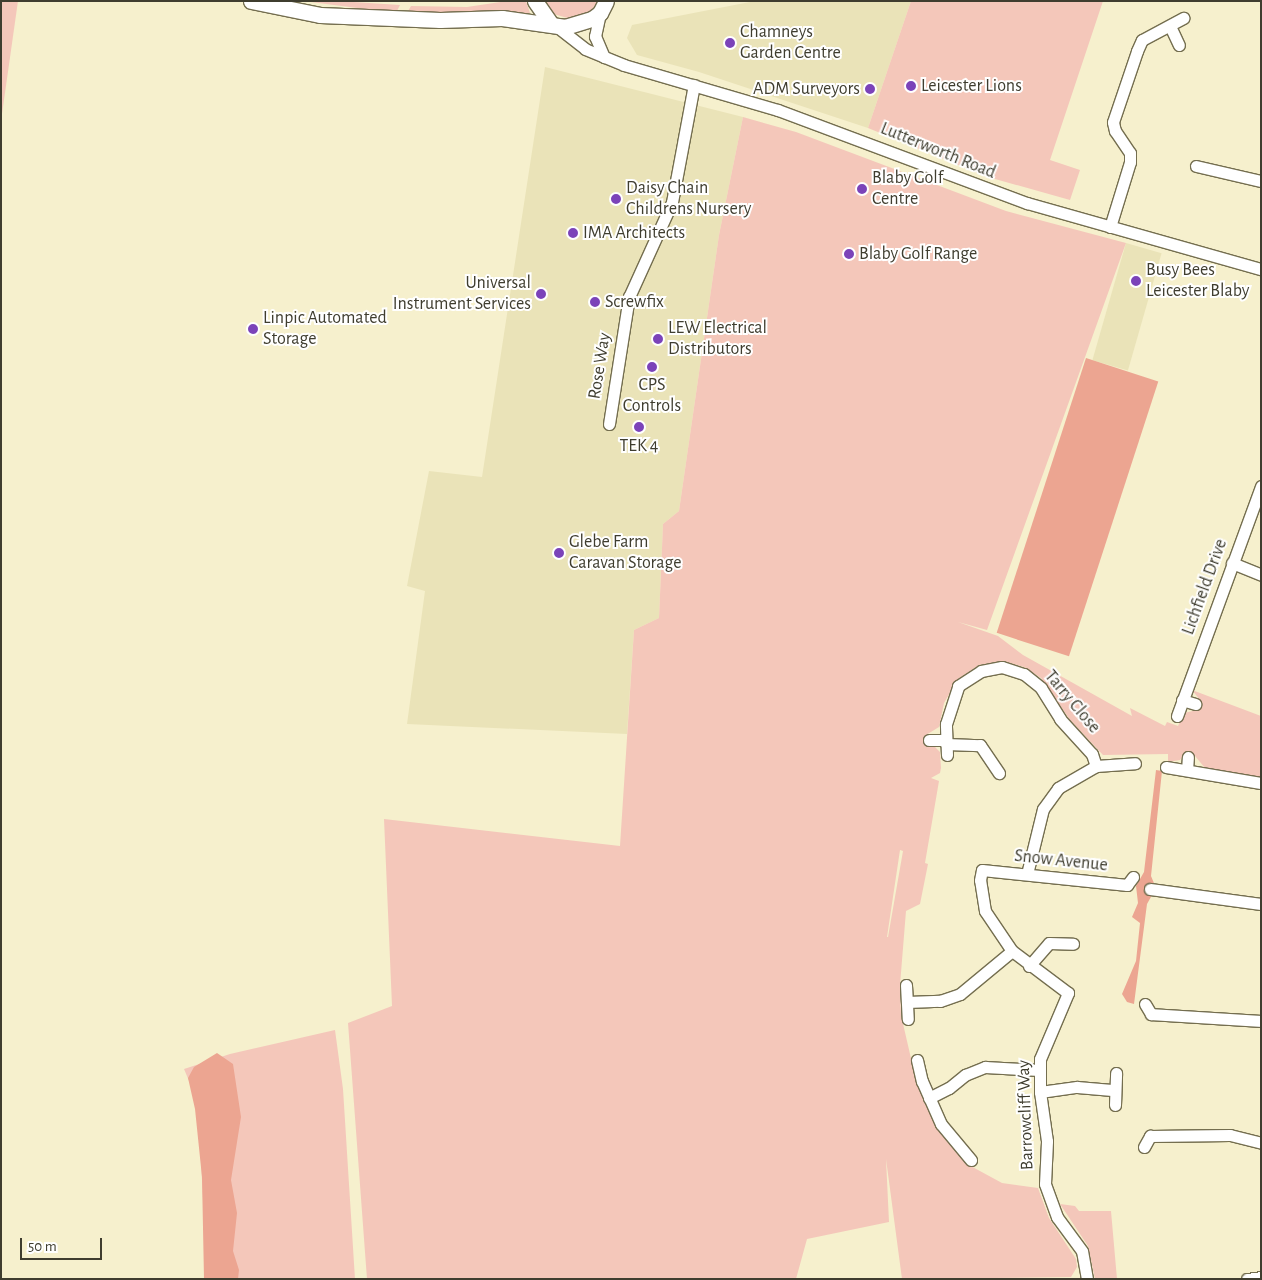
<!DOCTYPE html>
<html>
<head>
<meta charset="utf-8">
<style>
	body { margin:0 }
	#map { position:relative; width:1262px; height:1280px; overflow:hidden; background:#f6f0cd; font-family:"Alegreya Sans",sans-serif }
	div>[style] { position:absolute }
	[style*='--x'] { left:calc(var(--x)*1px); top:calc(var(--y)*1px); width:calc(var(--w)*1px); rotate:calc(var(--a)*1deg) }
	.built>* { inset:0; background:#eae3b8; transform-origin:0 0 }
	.green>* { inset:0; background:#f4c7ba }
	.forest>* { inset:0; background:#eca591; transform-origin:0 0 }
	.roads { filter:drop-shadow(1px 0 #746e4f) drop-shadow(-1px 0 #746e4f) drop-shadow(0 1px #746e4f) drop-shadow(0 -1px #746e4f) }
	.minor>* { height:11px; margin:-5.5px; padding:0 5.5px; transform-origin:5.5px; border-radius:5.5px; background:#fff }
	.major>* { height:15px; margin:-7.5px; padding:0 7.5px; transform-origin:7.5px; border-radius:7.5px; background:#fff }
	.dots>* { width:14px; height:14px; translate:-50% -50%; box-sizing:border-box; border:2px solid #fff; border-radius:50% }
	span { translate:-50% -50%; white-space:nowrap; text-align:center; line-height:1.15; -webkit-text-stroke:4px #fff; paint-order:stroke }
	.poi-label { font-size:18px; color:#3f3d2f }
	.left { translate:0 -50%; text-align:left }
	.right { translate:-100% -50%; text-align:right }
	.street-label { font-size:18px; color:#3f3d2f }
	.frame { position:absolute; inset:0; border:2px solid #3f3d2f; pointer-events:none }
	.scale { position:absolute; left:20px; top:1238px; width:82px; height:22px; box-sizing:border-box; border:2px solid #3f3d2f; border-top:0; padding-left:6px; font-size:15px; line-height:18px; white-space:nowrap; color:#3f3d2f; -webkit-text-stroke:4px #fff; paint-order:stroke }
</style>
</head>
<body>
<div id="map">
	<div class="built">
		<i style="clip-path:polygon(755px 1px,911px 1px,868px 128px,699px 72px,637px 55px,627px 38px,632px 25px)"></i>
		<i style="clip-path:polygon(545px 67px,743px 117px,719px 235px,679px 511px,663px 524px,659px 618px,634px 630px,627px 734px,407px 724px,425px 591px,407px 586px,429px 471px,482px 477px)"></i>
		<i style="left:1126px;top:243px;width:37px;height:122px;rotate:16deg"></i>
	</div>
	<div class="green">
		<i style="clip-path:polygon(1px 1px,18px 1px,1px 121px)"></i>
		<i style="clip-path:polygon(303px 1px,338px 1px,400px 5px,396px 13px)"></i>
		<i style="clip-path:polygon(507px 1px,526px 1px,530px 13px,407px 13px,411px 6px,467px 7px)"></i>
		<i style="clip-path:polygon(542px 1px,598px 1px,591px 11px,571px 19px,550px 13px)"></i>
		<i style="clip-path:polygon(911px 1px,1103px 1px,1050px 160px,1080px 170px,1070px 200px,988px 177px,868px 128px)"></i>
		<i style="clip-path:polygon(evenodd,743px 117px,796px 132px,1006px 211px,1126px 243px,987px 630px,958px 622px,998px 636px,1023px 655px,1132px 716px,1130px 708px,1165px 726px,1167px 722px,1178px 726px,1184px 713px,1197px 710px,1200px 700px,1192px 690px,1261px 716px,1261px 779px,1205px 768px,1195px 756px,1185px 753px,1180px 760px,1168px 762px,1168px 754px,1103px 755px,1070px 720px,1041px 678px,1024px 667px,1003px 661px,979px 665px,958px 679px,944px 703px,939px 727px,926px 735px,927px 745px,935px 747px,940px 752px,941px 768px,940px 773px,931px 778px,939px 781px,925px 863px,928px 864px,920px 904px,906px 911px,900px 985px,901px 1015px,916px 1080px,931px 1115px,967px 1164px,1002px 1183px,1038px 1188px,1049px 1218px,1076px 1259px,1077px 1267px,1071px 1277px,902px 1279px,886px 1159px,889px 1222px,807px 1239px,796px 1279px,367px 1279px,348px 1023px,392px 1006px,384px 819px,620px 846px,634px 630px,659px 618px,663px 524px,679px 511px,719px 235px,743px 117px,900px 850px,903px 851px,888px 937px,887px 937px,900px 850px)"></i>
		<i style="clip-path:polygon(335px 1030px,343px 1089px,355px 1279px,207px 1279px,199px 1122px,195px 1095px,184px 1069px,230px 1054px)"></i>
		<i style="clip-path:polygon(1060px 1204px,1075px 1206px,1079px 1211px,1111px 1211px,1117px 1279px,1095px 1279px,1088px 1246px)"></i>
	</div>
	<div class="forest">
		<i style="left:1086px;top:358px;width:76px;height:289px;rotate:18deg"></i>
		<i style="clip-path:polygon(1156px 770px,1162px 771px,1151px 876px,1156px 888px,1147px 904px,1134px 1004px,1127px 1002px,1122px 994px,1136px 961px,1140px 923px,1132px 917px,1138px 903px,1136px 886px,1144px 872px)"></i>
		<i style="clip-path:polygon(217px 1053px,233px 1064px,241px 1117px,231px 1180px,237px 1213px,233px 1251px,239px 1270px,238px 1279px,204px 1279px,202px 1177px,195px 1109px,188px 1078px,194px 1067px)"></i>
	</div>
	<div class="roads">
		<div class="minor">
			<i style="--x:600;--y:13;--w:24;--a:102"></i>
			<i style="--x:595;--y:36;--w:23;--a:67"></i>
			<i style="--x:556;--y:26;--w:37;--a:38"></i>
			<i style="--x:585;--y:49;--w:42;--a:22.3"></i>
			<i style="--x:624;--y:65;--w:160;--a:16.3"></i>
			<i style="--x:778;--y:110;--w:266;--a:20.5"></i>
			<i style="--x:1027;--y:203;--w:243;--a:15.8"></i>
			<i style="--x:1170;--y:26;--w:21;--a:65"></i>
			<i style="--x:1196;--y:166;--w:67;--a:13"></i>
			<i style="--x:1110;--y:227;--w:68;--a:-72.9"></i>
			<i style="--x:1130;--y:162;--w:9;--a:-90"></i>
			<i style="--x:1130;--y:153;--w:27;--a:-124"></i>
			<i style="--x:1115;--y:131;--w:9;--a:-103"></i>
			<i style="--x:1113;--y:122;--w:75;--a:-71.3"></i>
			<i style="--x:1137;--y:51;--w:12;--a:-66"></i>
			<i style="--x:1142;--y:40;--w:47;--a:-28.2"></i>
			<i style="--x:609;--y:424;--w:129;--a:-81.1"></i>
			<i style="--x:629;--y:297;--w:104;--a:-65.6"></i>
			<i style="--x:672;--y:202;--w:119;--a:-79.4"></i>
			<i style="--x:1232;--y:563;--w:31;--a:22"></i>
			<i style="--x:1182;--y:700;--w:14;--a:17"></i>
			<i style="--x:1177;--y:716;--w:245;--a:-69.9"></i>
			<i style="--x:929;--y:740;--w:17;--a:0"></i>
			<i style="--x:946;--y:744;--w:34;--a:2"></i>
			<i style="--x:980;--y:745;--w:34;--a:56"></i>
			<i style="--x:947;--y:755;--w:31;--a:-92"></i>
			<i style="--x:946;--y:724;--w:40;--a:-72"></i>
			<i style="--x:958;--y:686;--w:27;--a:-33"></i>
			<i style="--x:981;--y:671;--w:21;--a:-11"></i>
			<i style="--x:1002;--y:667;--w:23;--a:18"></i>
			<i style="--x:1024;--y:674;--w:22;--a:39"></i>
			<i style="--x:1041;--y:688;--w:36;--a:58"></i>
			<i style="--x:1060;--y:719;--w:47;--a:47.6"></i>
			<i style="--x:1092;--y:754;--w:13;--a:72"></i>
			<i style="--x:1166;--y:767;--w:96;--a:9.6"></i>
			<i style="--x:1187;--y:770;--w:13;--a:-86"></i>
			<i style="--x:1027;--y:874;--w:67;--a:-76.2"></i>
			<i style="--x:1043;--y:809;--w:26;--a:-54"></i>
			<i style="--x:1058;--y:788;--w:44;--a:-30.1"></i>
			<i style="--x:1096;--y:766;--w:39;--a:-4"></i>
			<i style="--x:1150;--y:889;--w:112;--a:7.7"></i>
			<i style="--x:1029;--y:966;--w:30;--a:-49"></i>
			<i style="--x:1049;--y:943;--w:24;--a:2"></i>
			<i style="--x:906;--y:985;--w:34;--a:87"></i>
			<i style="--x:907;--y:1002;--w:33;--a:-2"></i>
			<i style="--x:940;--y:1001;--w:21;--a:-19"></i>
			<i style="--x:960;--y:994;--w:67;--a:-39.6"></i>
			<i style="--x:1145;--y:1004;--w:12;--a:59"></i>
			<i style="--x:1151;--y:1014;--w:110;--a:3.6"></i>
			<i style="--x:917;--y:1060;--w:22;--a:77"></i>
			<i style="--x:922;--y:1081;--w:47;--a:66.2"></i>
			<i style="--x:941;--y:1124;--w:47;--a:50.2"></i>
			<i style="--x:1040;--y:1092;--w:37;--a:-8"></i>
			<i style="--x:1077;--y:1087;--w:38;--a:5"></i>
			<i style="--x:929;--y:1098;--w:22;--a:-27"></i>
			<i style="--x:949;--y:1088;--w:21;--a:-39"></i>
			<i style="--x:965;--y:1075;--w:22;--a:-22"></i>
			<i style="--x:985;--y:1067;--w:54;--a:3.2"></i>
			<i style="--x:1115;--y:1105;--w:32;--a:-88"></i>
			<i style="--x:1144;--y:1147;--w:13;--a:-61"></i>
			<i style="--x:1150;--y:1136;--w:80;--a:-0.7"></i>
			<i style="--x:1230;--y:1135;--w:32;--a:14"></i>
			<i style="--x:1087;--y:1279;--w:28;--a:-100"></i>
			<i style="--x:1082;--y:1251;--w:42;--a:-126.3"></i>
			<i style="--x:1057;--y:1217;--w:35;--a:-110"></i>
			<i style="--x:1045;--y:1184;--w:43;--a:-87.3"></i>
			<i style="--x:1047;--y:1141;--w:49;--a:-98.1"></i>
			<i style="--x:1040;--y:1092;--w:33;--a:-90"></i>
			<i style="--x:1040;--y:1059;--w:72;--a:-67"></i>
			<i style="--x:1068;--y:993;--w:70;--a:-143.1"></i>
			<i style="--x:1012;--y:951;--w:48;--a:-124"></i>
			<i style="--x:985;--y:911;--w:31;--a:-99"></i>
			<i style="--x:980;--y:880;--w:10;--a:-79"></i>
			<i style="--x:982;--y:870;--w:146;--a:5.9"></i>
			<i style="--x:1127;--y:885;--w:10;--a:-53"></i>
			<i style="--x:1247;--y:1279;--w:14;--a:-8"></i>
		</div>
		<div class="major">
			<i style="--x:251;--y:1;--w:70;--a:11.5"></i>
			<i style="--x:320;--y:15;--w:120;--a:2.4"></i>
			<i style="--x:440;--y:20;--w:62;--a:-1.8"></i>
			<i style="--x:502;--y:18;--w:64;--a:8.1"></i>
			<i style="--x:565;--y:27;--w:28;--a:-17"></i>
			<i style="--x:592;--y:19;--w:10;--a:-37"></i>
			<i style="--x:600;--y:13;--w:13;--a:-63"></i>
			<i style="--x:535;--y:1;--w:28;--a:55"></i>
		</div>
	</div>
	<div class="dots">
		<i style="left:730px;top:43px;background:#7b43b9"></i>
		<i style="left:911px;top:86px;background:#7b43b9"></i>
		<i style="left:870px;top:89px;background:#7b43b9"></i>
		<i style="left:862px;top:189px;background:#7b43b9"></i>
		<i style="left:616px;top:199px;background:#7b43b9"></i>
		<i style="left:573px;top:233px;background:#7b43b9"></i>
		<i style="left:849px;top:254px;background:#7b43b9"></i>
		<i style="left:1136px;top:281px;background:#7b43b9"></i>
		<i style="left:541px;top:294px;background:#7b43b9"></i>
		<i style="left:595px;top:302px;background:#7b43b9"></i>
		<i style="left:253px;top:329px;background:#7b43b9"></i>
		<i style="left:658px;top:339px;background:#7b43b9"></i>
		<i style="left:652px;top:367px;background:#7b43b9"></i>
		<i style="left:639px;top:427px;background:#7b43b9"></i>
		<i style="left:559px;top:553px;background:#7b43b9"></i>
	</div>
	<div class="poi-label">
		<span class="left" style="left:740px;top:43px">Chamneys<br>Garden Centre</span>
		<span class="left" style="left:921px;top:86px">Leicester Lions</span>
		<span class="right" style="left:860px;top:89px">ADM Surveyors</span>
		<span class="left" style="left:872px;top:189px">Blaby Golf<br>Centre</span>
		<span class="left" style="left:626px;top:199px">Daisy Chain<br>Childrens Nursery</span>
		<span class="left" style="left:583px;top:233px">IMA Architects</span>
		<span class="left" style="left:859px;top:254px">Blaby Golf Range</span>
		<span class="left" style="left:1146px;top:281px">Busy Bees<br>Leicester Blaby</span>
		<span class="right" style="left:531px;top:294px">Universal<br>Instrument Services</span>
		<span class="left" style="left:605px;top:302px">Screwfix</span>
		<span class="left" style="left:263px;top:329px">Linpic Automated<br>Storage</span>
		<span class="left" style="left:668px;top:339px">LEW Electrical<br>Distributors</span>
		<span style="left:652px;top:396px">CPS<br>Controls</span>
		<span style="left:639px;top:446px">TEK 4</span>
		<span class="left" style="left:569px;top:553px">Glebe Farm<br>Caravan Storage</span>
	</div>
	<div class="street-label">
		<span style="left:938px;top:151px;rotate:22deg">Lutterworth Road</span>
		<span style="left:600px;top:366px;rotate:-81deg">Rose Way</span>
		<span style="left:1205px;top:587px;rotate:-70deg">Lichfield Drive</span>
		<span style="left:1072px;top:702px;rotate:50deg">Tarry Close</span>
		<span style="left:1061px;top:861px;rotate:6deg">Snow Avenue</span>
		<span style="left:1026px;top:1115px;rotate:-92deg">Barrowcliff Way</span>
	</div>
	<div class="frame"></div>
	<div class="scale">50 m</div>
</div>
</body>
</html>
